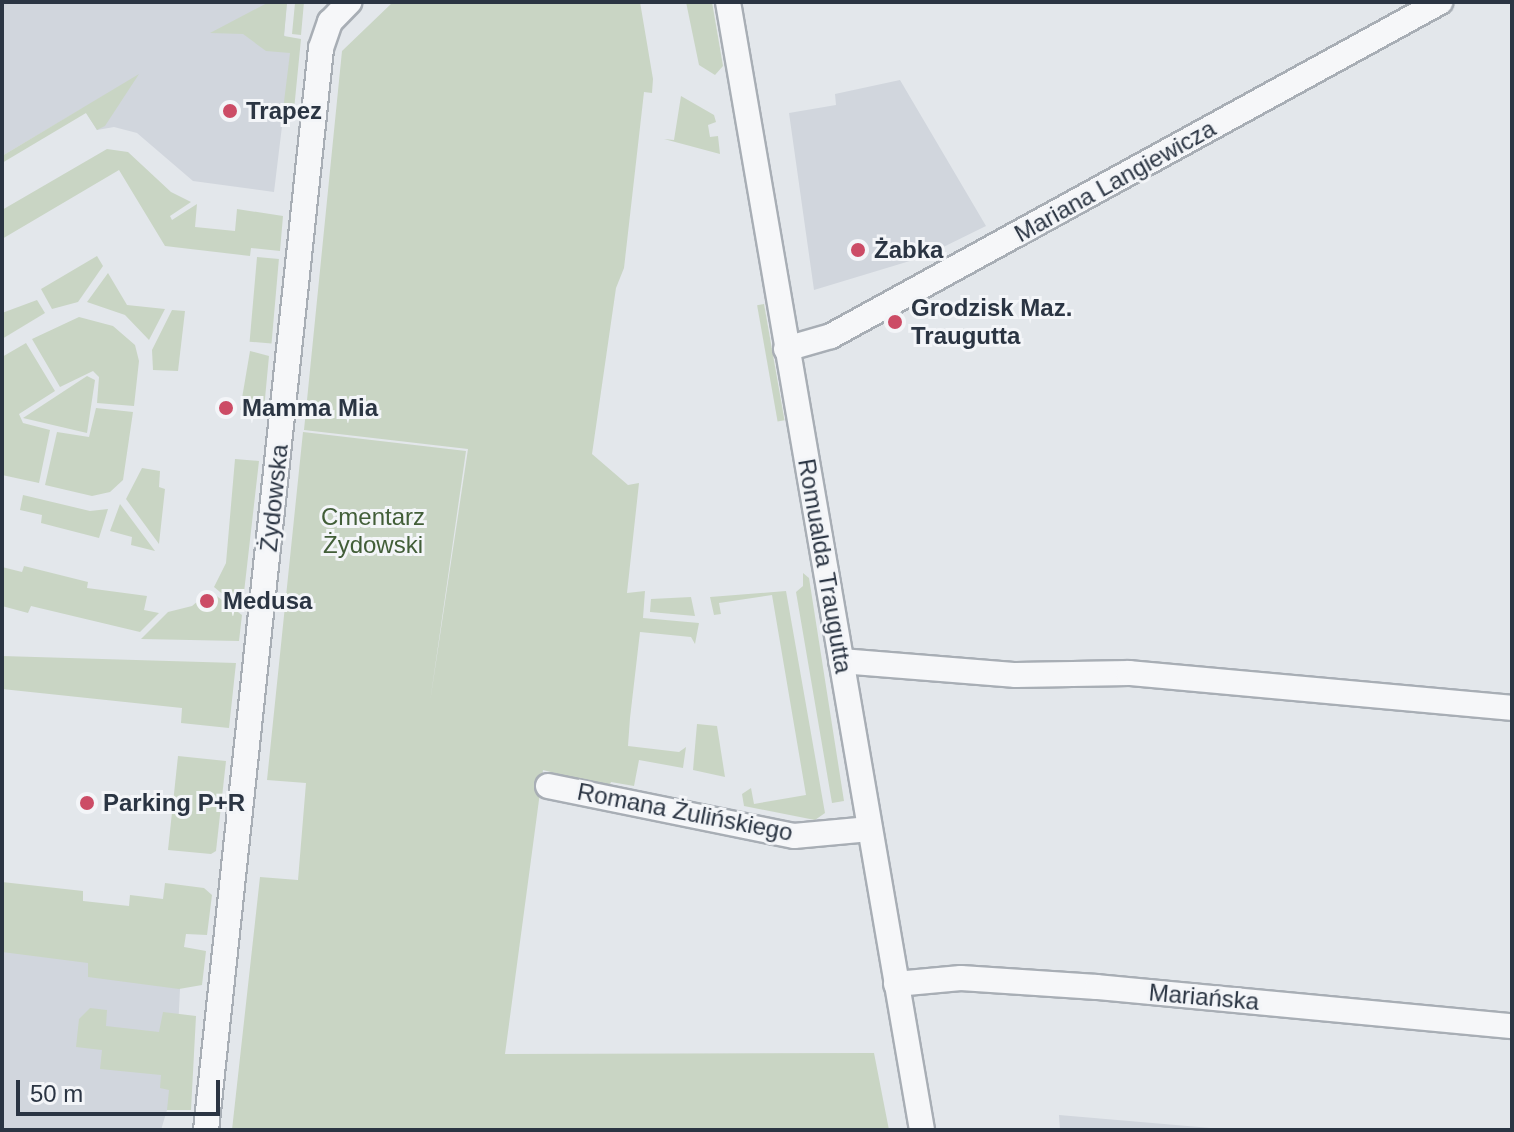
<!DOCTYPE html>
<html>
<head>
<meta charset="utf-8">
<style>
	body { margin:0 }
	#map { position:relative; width:1514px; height:1132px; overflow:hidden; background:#e3e7eb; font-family:Helvetica,sans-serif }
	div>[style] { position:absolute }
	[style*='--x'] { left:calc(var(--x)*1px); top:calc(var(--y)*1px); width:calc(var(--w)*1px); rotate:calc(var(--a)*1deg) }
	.built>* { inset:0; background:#d1d6dd }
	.green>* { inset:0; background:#c9d5c4; transform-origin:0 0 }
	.roads { filter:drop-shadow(2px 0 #a8aeb5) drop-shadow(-2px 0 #a8aeb5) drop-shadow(0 2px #a8aeb5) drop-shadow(0 -2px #a8aeb5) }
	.street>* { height:24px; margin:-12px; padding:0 12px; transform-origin:12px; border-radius:12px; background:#f6f7f9 }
	.dots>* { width:22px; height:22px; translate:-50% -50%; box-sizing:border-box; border:4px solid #f3f5f8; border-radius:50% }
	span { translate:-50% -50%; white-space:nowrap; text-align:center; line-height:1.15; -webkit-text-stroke:6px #f3f5f8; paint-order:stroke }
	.poi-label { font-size:24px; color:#2b3543; font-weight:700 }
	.left { translate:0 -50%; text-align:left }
	.street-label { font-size:24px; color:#2b3543 }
	.park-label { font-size:24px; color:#425e38 }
	.frame { position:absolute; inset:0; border:4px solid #2b3543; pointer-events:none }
	.scale { position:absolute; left:16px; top:1080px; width:204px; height:36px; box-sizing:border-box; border:4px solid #2b3543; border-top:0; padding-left:10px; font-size:24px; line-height:28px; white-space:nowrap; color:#2b3543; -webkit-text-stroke:6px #f3f5f8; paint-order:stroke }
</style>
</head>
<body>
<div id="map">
	<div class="built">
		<i style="clip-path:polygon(2px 2px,287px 2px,284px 35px,292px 44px,274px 192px,193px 181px,137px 133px,114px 127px,97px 130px,83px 108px,2px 156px)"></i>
		<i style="clip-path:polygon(900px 80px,986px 226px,923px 257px,814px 290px,789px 113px,836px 105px,835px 94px)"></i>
		<i style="clip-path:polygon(2px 949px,181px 969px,174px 1110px,167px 1110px,161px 1130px,2px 1130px)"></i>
		<i style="clip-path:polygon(1059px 1115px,1234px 1130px,1060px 1130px)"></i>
	</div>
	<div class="green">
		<i style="clip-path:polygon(269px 2px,304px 2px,301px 35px,292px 34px,295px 3px,287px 3px,284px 36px,301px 39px,293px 120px,282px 118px,290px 53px,266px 51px,243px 34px,210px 33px)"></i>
		<i style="clip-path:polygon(393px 2px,640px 2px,653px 79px,652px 93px,644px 92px,624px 268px,616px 288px,592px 454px,628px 485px,639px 483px,627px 593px,645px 591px,643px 618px,699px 623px,695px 644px,691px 637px,640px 632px,630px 718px,628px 746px,679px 752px,686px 747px,683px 768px,639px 760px,634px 786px,611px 782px,609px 787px,543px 770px,505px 1054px,874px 1053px,889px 1130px,232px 1130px,260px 877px,298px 880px,306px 783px,267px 780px,303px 432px,466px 451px,430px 702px,468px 449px,304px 430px,342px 51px)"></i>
		<i style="clip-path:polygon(686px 2px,712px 2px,723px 66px,715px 75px,699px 65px)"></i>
		<i style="clip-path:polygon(139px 74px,105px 126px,97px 130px,86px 113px,2px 163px,2px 156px)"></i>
		<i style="clip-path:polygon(681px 96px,714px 115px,716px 122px,708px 125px,710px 137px,718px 136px,720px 154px,664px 139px,674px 140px)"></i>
		<i style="clip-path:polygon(107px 149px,128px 152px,171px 192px,191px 202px,170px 216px,172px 220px,197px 204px,195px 227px,235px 231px,237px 209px,283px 216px,280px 251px,251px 248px,250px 256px,165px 246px,119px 170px,2px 239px,2px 210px)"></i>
		<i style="clip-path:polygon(97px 256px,103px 266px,78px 302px,52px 309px,41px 289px)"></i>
		<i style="left:257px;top:257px;width:22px;height:85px;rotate:5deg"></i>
		<i style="clip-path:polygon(108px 273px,127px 305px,165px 309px,149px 340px,125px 315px,87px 302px)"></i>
		<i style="clip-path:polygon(37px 300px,45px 313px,2px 339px,2px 313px)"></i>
		<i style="left:764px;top:304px;width:118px;height:7px;rotate:80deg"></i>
		<i style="clip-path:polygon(172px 310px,185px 311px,178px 371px,153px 370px,152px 350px)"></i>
		<i style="clip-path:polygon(79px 317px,113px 326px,135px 345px,139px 361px,134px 406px,97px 403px,99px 377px,93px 371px,60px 387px,32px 339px)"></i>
		<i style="clip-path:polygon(26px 343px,55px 391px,19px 414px,23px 423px,50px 430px,39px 483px,2px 475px,2px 357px)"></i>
		<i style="clip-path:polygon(250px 351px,269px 356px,264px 409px,258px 412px,240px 410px)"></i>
		<i style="clip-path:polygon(87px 376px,95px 380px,87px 433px,23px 418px)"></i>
		<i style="clip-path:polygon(96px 408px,133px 412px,123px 480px,110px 492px,92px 496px,45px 485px,57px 432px,89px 437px)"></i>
		<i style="clip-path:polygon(235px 459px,259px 461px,242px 610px,214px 587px,226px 563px)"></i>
		<i style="clip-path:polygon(142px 468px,160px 471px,159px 487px,165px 489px,159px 544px,126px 499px)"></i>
		<i style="clip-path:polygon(23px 495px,90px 511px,108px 509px,99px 538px,41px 523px,42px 515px,20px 510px)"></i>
		<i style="clip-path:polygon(120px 504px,155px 551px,131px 545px,132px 537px,110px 531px)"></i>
		<i style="clip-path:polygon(24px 566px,88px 582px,87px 588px,147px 596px,144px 610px,159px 613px,140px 632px,31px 606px,28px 613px,2px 606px,2px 567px,22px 572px)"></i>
		<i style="clip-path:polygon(803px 573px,809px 578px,844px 801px,832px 803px,796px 592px,803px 586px)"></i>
		<i style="clip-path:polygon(210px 591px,242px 615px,239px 641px,141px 639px,168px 612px,192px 606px)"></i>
		<i style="clip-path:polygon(786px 591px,825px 813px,815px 820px,744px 806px,742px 794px,751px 788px,754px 804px,806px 795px,772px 595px,719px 603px,721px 614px,714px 615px,710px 597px)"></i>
		<i style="clip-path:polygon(691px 597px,695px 616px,650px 612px,651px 599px)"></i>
		<i style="clip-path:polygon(2px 656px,236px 663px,229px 728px,181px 723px,182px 708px,2px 689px)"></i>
		<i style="clip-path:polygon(697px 724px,717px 726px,725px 777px,693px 770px)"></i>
		<i style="clip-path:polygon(178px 756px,226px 761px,216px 851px,211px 854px,168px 850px)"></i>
		<i style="clip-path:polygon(2px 882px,83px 891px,83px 901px,129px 906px,130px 895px,163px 899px,165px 883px,204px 888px,212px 895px,207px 935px,186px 934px,184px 947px,206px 951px,202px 985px,179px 989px,88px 977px,88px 963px,2px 952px)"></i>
		<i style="clip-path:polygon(90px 1008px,107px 1010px,106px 1026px,159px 1032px,163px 1012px,196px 1016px,191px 1110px,167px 1110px,169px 1090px,160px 1088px,161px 1075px,100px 1069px,102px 1050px,76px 1047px,79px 1019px)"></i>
	</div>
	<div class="roads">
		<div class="street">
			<i style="--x:728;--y:2;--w:1145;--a:80.24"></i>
			<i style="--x:786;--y:349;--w:47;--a:-16.1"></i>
			<i style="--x:831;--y:336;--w:695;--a:-28.74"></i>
			<i style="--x:841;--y:661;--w:176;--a:4.6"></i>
			<i style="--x:1016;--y:675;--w:113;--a:-1"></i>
			<i style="--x:1129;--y:673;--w:385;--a:5.2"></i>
			<i style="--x:548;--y:786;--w:251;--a:11.5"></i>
			<i style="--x:794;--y:836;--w:76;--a:-5.3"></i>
			<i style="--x:896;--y:984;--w:65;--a:-5.3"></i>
			<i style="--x:961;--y:978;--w:136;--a:3.8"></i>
			<i style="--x:1097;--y:987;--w:417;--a:5.4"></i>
			<i style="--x:206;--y:1130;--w:1088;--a:-83.93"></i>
			<i style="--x:321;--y:48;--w:28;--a:-71"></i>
			<i style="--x:330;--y:22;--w:28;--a:-46"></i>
		</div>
	</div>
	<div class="dots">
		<i style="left:230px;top:111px;background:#cc4c66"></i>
		<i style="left:858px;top:250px;background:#cc4c66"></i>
		<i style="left:895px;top:322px;background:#cc4c66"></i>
		<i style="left:226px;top:408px;background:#cc4c66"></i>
		<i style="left:207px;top:601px;background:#cc4c66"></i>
		<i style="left:87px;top:803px;background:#cc4c66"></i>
	</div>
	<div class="poi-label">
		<span class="left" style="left:246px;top:111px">Trapez</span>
		<span class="left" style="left:874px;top:250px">Żabka</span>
		<span class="left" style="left:911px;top:322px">Grodzisk Maz.<br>Traugutta</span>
		<span class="left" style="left:242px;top:408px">Mamma Mia</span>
		<span class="left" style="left:223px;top:601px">Medusa</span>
		<span class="left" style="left:103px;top:803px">Parking P+R</span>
	</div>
	<div class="street-label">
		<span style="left:1115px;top:181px;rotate:-29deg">Mariana Langiewicza</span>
		<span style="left:274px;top:498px;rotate:-84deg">Żydowska</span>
		<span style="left:825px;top:566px;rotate:80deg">Romualda Traugutta</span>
		<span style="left:685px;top:812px;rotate:11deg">Romana Żulińskiego</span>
		<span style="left:1204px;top:997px;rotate:5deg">Mariańska</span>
	</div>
	<div class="park-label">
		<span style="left:373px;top:531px">Cmentarz<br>Żydowski</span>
	</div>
	<div class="frame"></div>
	<div class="scale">50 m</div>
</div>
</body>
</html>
